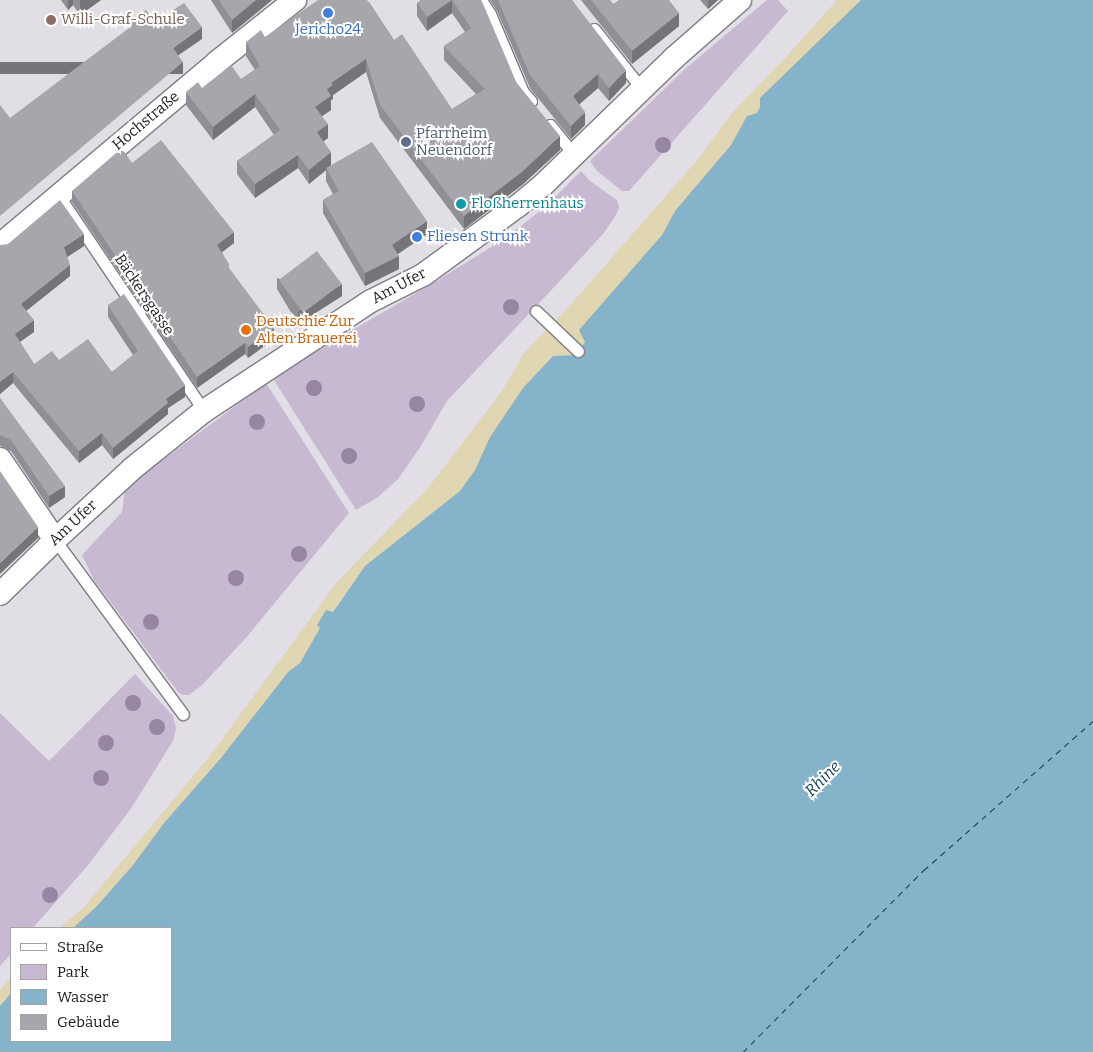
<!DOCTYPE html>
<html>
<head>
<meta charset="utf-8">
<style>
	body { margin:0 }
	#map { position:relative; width:1093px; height:1052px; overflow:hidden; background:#e2dee5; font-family:Bitter,serif }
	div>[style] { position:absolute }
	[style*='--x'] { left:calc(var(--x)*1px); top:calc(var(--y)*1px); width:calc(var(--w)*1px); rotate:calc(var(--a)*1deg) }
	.green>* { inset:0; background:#c6b9d1 }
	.sand>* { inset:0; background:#e0d6b1 }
	.water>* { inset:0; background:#84b3ca }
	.ferry>* { height:1px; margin-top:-0.5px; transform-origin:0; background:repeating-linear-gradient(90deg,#153e4f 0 6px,transparent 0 11px) }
	.roads { filter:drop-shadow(1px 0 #807d83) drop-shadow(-1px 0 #807d83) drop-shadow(0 1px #807d83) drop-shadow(0 -1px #807d83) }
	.service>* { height:11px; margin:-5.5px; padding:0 5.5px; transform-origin:5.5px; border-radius:5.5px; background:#fff }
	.minor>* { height:22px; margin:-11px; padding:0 11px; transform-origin:11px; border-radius:11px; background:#fff }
	.trees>* { width:16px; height:16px; margin:-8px; border-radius:50%; background:#9785a4 }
	.wall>* { inset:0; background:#908f95 }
	.shaded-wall>* { inset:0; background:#757479; transform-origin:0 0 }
	.building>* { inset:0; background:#a7a6ad; transform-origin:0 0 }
	.dots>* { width:14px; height:14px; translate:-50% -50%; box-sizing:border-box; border:2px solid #fff; border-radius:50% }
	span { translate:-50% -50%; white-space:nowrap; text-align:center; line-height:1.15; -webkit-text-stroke:4px #fff; paint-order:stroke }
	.education-label { font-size:15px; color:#785e54 }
	.left { translate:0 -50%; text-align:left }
	.shop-label { font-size:15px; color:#366cbe }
	.street-label { font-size:15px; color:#1c1b1d }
	.service-label { font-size:15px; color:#4e5e75 }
	.culture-label { font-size:15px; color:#0d838f }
	.food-label { font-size:15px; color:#c56008 }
	.water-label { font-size:16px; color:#153e4f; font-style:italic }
	.legend { position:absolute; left:10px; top:927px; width:162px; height:115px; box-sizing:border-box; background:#fff; border:1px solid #a4a4a5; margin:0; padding:6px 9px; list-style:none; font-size:15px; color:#1c1b1d }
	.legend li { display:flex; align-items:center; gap:10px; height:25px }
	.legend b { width:25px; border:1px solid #a4a4a5 }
</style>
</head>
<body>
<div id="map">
	<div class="green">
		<i style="clip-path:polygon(767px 0,778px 0,788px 11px,629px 191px,622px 191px,597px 171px,590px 161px,685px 69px)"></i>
		<i style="clip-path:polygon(581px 171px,590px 181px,617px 200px,619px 208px,616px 215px,603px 234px,557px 284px,447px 401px,419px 449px,398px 479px,378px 497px,356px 510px,272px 377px,435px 282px,504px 239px,545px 207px)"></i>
		<i style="clip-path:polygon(266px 383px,349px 513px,245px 639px,202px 685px,189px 695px,183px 695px,178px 692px,94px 580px,82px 555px,122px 512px,125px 488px)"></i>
		<i style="clip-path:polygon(135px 674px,173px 716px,176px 728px,173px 741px,130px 810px,88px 865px,33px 928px,11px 928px,11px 954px,0 966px,0 713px,49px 761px)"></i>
	</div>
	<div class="sand">
		<i style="clip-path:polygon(837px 0,861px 0,757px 113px,747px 116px,731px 145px,675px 211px,662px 235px,575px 355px,553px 356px,490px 437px,475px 470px,460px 491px,365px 566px,320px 628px,300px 663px,288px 672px,221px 758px,164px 823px,133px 865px,96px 907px,73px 928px,60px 928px,83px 908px,212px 753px,337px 582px,428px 488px,502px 391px,524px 353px,565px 311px,699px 158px,731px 114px,786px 57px)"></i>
		<i style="clip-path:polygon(11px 978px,11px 993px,0 1006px,0 990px)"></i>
	</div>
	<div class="water">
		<i style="clip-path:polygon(861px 0,1093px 0,1093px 1052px,0 1052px,0 1006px,11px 993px,11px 1041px,171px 1041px,171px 928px,73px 928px,96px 907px,133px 865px,164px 823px,221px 758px,288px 672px,300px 663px,320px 628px,317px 625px,326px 610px,333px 612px,365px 566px,460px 491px,475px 470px,490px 437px,523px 388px,553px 356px,575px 355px,585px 342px,579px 330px,662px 235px,675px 211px,731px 145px,747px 116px,757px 113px,760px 107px,760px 98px)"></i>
	</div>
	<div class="ferry">
		<i style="--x:743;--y:1052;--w:257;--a:-45.2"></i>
		<i style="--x:924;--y:870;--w:225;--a:-41.4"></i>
	</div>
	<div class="roads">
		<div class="service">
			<i style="--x:481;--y:0;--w:17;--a:57"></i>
			<i style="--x:490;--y:14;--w:85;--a:67.1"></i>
			<i style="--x:523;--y:92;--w:12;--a:48"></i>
			<i style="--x:594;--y:29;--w:77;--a:51.3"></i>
			<i style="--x:550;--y:125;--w:38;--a:51"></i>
			<i style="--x:59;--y:196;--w:259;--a:56"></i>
			<i style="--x:536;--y:311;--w:58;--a:43.6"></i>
			<i style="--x:55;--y:540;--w:216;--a:53.7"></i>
		</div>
		<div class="minor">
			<i style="--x:0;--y:245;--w:284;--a:-40.1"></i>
			<i style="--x:217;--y:62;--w:100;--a:-38.5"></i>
			<i style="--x:0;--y:459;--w:98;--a:55.8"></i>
			<i style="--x:0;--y:594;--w:77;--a:-44.5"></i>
			<i style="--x:55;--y:540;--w:106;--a:-42.7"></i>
			<i style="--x:133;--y:468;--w:91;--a:-38.8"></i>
			<i style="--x:204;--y:411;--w:200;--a:-33.4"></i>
			<i style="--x:371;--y:301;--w:58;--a:-26.6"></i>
			<i style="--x:423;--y:275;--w:119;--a:-36.1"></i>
			<i style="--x:519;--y:205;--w:34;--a:-40"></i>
			<i style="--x:545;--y:183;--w:180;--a:-44.1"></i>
			<i style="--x:674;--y:58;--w:88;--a:-41.3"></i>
		</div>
	</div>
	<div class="trees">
		<i style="left:663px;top:145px"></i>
		<i style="left:511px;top:307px"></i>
		<i style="left:314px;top:388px"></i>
		<i style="left:417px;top:404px"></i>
		<i style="left:257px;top:422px"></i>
		<i style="left:349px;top:456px"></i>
		<i style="left:299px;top:554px"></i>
		<i style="left:236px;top:578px"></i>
		<i style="left:151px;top:622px"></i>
		<i style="left:133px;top:703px"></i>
		<i style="left:157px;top:727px"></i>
		<i style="left:106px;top:743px"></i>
		<i style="left:101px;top:778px"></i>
		<i style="left:50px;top:895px"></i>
	</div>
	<div class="wall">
		<i style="clip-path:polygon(61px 0,101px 0,80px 15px,73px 5px,68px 10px)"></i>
		<i style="clip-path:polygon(211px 0,272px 0,232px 33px)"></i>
		<i style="clip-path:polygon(421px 0,481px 0,516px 82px,560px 150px,522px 185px,464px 229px,380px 118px,366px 72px,333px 95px,333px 99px,331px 100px,331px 110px,322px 116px,328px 138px,324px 141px,331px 165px,427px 234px,398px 254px,399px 269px,365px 286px,323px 213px,323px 200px,333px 194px,326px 181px,326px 170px,309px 184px,298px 168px,255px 198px,237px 174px,237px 161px,274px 135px,255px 107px,213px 140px,186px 105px,186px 92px,241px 79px,255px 70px,246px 56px,246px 42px,265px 37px,369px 2px,394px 40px,452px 109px,476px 94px,444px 60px,444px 46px,465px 32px,452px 13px,427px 31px,417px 16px,417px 3px)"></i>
		<i style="clip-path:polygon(490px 0,572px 0,626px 83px,609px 101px,598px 88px,579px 104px,585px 125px,571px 139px,530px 88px,497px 11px)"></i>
		<i style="clip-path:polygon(581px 0,610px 0,613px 4px,679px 26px,632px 64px)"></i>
		<i style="clip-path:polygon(700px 0,718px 0,708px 9px)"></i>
		<i style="clip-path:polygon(132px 163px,234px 243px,222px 252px,229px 269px,274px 339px,248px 358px,245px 354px,197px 388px,72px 202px,72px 191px)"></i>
		<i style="clip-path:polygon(0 245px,84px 246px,67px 257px,70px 276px,26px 311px,34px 332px,20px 342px,34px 364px,59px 360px,112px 372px,133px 355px,108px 317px,108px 305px,185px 397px,168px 408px,168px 414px,113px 459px,102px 445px,79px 463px,13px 383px,0 394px)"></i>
		<i style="clip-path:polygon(277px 278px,342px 296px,298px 324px,277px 289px)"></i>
		<i style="clip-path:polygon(0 398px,65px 497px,49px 508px,11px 451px,0 446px)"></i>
	</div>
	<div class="shaded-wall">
		<i style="clip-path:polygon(68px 0,73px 0,73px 5px,68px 10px)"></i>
		<i style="clip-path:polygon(80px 0,101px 0,80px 15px)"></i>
		<i style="clip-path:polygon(256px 0,272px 0,232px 33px,232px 20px)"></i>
		<i style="clip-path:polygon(452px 0,452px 13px,427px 31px,427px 17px)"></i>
		<i style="clip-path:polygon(708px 0,718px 0,708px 9px)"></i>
		<i style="clip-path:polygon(679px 13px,679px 26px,632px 64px,632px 51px)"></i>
		<i style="clip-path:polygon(202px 27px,202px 39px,173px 59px,173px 48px)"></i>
		<i style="clip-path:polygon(366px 59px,366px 72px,333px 95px,333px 99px,331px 100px,331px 110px,315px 121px,315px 107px,331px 83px)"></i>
		<i style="left:183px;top:62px;width:12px;height:239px;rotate:90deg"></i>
		<i style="clip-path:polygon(626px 70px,626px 83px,609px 101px,609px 88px)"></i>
		<i style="clip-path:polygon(598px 74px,598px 88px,573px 110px,573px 96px)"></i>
		<i style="clip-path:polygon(255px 94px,255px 107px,213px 140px,213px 127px)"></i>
		<i style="clip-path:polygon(585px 112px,585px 125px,571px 139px,571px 126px)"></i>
		<i style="clip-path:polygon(328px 124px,328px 138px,317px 145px,317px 132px)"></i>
		<i style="clip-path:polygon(560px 136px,560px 150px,522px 185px,464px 229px,464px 216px)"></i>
		<i style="clip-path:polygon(331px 152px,331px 166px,309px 184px,309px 170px)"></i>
		<i style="clip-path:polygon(298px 155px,298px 168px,255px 198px,255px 184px)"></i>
		<i style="clip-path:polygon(427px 221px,427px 234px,392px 258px,392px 245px)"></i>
		<i style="clip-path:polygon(234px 232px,234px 243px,217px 256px,217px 245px)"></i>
		<i style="clip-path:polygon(84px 234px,84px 246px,64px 259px,64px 247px)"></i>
		<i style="clip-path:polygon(399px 256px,399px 269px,365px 286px,365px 273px)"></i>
		<i style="clip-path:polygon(70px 265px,70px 276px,21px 315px,21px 304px)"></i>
		<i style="clip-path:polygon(342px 284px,342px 296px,298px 324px,298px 312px)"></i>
		<i style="clip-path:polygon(34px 320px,34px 332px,15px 345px,15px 334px)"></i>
		<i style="clip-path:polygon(274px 328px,274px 339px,248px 358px,248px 347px)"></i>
		<i style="clip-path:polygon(245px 343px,245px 354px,197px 388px,197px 377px)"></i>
		<i style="clip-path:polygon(13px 372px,13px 383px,0 394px,0 382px)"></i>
		<i style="clip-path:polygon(185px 385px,185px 397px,168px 408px,168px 414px,113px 459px,113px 448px,166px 399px)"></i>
		<i style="clip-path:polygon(102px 433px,102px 445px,79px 463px,79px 451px)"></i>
		<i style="clip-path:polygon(65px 486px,65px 497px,49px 508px,49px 496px)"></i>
		<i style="clip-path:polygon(38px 527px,38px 538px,0 574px,0 563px)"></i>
	</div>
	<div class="building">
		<i style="clip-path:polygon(219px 0,256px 0,232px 20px)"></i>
		<i style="clip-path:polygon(318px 0,367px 0,394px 40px,402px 34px,452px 109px,485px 89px,444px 46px,471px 28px,452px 0,481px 0,483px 4px,516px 82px,560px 136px,522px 172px,464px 216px,380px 105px,366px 59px,331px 83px,333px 85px,327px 89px,331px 96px,315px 107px,328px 124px,317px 132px,331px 152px,309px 170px,298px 155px,255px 184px,237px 161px,280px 130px,255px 94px,213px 127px,186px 92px,198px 82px,202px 88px,231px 65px,241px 79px,260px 66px,246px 42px,261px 30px,265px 37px)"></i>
		<i style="clip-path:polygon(421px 0,452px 0,427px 17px,417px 3px)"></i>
		<i style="clip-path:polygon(498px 0,572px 0,626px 70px,609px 88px,598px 74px,573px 96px,585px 112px,571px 126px,530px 75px)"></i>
		<i style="clip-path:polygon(591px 0,610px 0,613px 4px,619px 0,669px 0,679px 13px,632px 51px)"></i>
		<i style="clip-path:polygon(184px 3px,202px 27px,173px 48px,183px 62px,0 216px,0 105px,10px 118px,129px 28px,129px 22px,146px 10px,155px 22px)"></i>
		<i style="clip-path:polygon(161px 140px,234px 232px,217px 245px,229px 264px,229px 268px,274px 328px,248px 347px,245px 343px,197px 377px,72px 191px,122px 148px,132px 163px)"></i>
		<i style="clip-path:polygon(372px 142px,427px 221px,392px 245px,399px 256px,365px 273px,323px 200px,339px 191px,326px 168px)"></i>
		<i style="clip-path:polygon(60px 200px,84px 234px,64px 247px,70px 265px,21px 304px,34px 320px,15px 334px,34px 364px,52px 351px,59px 360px,88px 339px,112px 372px,138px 351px,108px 305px,124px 294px,185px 385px,166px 399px,168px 403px,113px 448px,102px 433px,79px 451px,13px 372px,0 382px,0 245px,8px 244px)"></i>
		<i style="left:317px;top:251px;width:41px;height:48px;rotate:53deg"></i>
		<i style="clip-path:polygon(0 398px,65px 486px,49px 496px,11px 440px,0 435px)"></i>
		<i style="clip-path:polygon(0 471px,38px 527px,0 563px)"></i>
	</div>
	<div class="dots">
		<i style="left:328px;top:13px;background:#3f7fe0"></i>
		<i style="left:51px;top:20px;background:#8d6e63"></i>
		<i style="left:406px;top:142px;background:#5c6f8a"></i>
		<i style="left:461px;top:204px;background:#0f9aa8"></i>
		<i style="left:417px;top:237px;background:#3f7fe0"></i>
		<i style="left:246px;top:330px;background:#e8710a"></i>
	</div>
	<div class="education-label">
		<span class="left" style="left:61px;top:20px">Willi-Graf-Schule</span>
	</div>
	<div class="shop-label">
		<span style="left:328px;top:30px">Jericho24</span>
		<span class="left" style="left:427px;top:237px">Fliesen Strunk</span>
	</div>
	<div class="street-label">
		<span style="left:146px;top:121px;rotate:-40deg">Hochstraße</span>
		<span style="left:399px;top:286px;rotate:-28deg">Am Ufer</span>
		<span style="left:144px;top:295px;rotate:56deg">Bäckersgasse</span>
		<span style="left:73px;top:523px;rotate:-43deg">Am Ufer</span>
	</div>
	<div class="service-label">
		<span class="left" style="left:416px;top:142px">Pfarrheim<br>Neuendorf</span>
	</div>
	<div class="culture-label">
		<span class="left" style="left:471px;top:204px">Floßherrenhaus</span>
	</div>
	<div class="food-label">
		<span class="left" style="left:256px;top:330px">Deutschie Zur<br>Alten Brauerei</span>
	</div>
	<div class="water-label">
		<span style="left:823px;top:779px;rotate:-45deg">Rhine</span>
	</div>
	<ul class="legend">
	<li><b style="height:6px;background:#fff"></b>Straße</li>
	<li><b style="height:14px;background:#c6b9d1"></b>Park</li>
	<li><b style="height:14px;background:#84b3ca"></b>Wasser</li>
	<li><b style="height:14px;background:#a7a6ad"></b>Gebäude</li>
	</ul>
</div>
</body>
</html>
